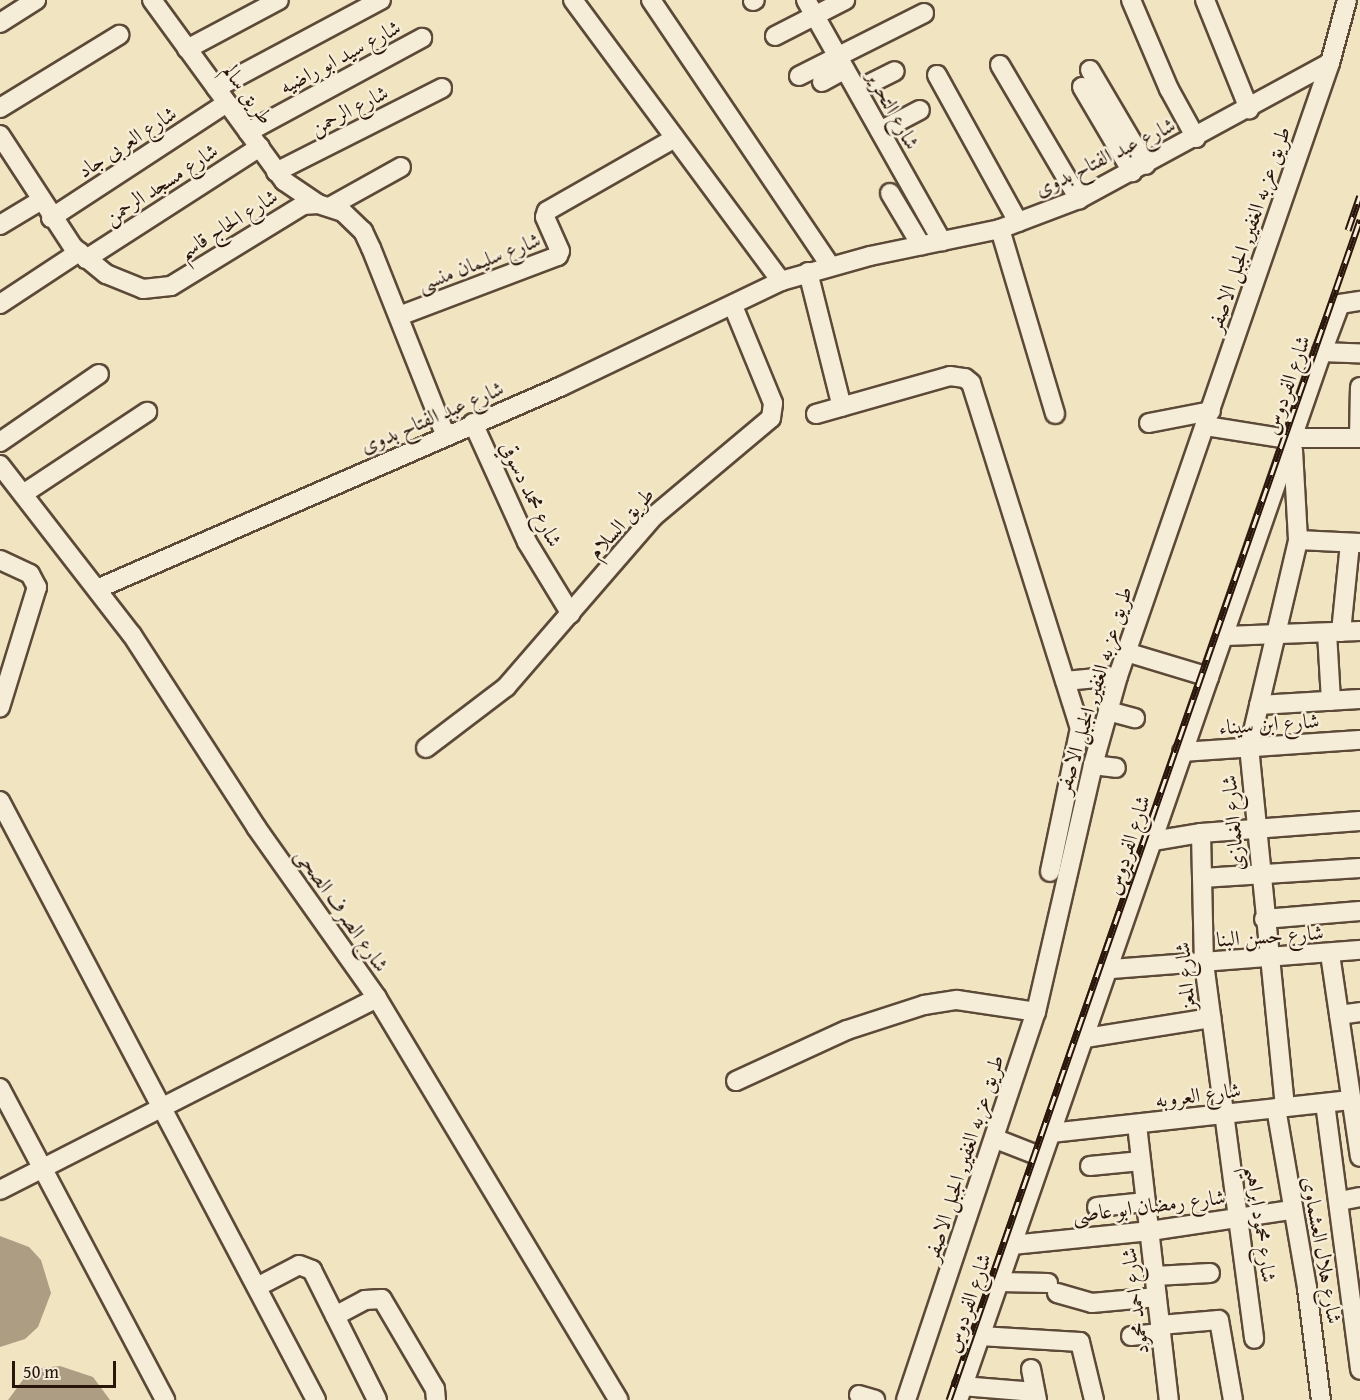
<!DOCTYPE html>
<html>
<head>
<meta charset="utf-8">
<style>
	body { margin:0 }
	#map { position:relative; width:1360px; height:1400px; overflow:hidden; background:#f0e4c1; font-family:"Gentium Book Plus",Amiri,serif }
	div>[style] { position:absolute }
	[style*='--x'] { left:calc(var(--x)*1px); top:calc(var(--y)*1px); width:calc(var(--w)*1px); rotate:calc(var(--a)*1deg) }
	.water>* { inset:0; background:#ad9e83 }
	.roads { filter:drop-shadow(2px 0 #5c4938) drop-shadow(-2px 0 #5c4938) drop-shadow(0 2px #5c4938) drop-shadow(0 -2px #5c4938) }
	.minor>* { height:18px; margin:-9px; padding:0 9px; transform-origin:9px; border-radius:9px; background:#f5edd7 }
	.rail>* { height:7px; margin-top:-3.5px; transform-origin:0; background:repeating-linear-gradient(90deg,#f5edd7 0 14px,#2a150a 0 28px); box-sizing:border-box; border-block:2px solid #2a150a }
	span { translate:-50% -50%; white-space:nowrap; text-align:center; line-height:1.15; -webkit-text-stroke:5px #f5edd7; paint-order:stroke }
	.street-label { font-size:21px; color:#2a150a }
	.scale { position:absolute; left:12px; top:1361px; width:104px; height:27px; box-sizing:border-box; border:3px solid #2a150a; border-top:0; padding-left:8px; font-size:18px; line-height:21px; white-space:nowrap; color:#2a150a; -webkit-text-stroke:4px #f5edd7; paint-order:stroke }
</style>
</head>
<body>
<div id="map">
	<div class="water">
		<i style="clip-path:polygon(0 1236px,29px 1247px,41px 1260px,51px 1293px,38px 1327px,25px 1339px,0 1347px)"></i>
		<i style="clip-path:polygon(60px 1366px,93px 1377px,110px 1400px,8px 1400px,25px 1377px,42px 1368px)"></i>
	</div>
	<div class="roads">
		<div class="minor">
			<i style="--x:152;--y:0;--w:224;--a:53.9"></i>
			<i style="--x:284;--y:181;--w:41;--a:34.1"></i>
			<i style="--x:573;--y:0;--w:350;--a:53.5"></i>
			<i style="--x:651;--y:0;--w:320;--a:56"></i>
			<i style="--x:806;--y:0;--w:277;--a:60.6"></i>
			<i style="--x:1131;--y:0;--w:97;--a:66.9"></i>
			<i style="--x:1169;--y:89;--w:56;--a:61.1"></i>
			<i style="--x:1205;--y:0;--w:118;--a:68"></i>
			<i style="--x:753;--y:1;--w:2;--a:-27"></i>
			<i style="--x:0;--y:23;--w:43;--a:-32.6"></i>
			<i style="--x:775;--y:36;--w:79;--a:-27.2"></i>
			<i style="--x:187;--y:49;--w:104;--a:-28"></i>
			<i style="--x:1000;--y:65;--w:156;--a:59.5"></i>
			<i style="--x:1090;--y:70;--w:110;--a:59.5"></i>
			<i style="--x:937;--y:75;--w:168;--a:61.1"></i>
			<i style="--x:799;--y:76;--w:140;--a:-26.7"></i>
			<i style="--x:822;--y:82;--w:26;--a:-29"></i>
			<i style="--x:1082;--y:87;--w:99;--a:59.5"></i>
			<i style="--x:216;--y:88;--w:187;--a:-28.1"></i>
			<i style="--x:857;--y:90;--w:42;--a:-26.6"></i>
			<i style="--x:0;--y:108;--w:140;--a:-31.5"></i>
			<i style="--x:880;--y:131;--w:45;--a:-27.7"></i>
			<i style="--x:248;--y:132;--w:198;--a:-28.4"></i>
			<i style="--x:0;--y:135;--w:134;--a:56.9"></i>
			<i style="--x:73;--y:247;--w:43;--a:39.3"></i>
			<i style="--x:106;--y:274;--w:40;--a:22"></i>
			<i style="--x:143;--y:289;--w:28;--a:-6"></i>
			<i style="--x:171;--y:286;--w:155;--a:-31.5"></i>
			<i style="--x:303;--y:205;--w:15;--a:-4"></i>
			<i style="--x:318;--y:204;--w:26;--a:18"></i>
			<i style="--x:343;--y:212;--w:28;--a:44"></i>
			<i style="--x:363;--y:231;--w:19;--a:65"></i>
			<i style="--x:371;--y:248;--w:200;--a:68.3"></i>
			<i style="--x:276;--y:172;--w:186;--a:-26.8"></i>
			<i style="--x:890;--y:193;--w:61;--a:59.2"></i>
			<i style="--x:331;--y:206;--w:80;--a:-29.1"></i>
			<i style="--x:51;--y:218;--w:210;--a:-33.2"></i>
			<i style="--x:0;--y:225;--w:47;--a:-31"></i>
			<i style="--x:1000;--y:229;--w:193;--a:73.4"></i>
			<i style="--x:86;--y:259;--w:207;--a:-32.8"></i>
			<i style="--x:808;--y:272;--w:139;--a:75.9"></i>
			<i style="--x:0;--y:304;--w:95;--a:-33.4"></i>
			<i style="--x:399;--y:316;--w:170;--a:-20.7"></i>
			<i style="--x:558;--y:256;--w:5;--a:-68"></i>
			<i style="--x:560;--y:251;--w:37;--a:-114"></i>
			<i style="--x:545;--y:217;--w:6;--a:-72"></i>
			<i style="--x:547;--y:211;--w:147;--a:-29.7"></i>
			<i style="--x:1322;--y:352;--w:38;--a:2"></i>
			<i style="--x:816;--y:414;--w:139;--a:-15.8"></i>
			<i style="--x:950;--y:376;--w:15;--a:8"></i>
			<i style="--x:965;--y:378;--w:8;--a:40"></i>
			<i style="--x:971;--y:383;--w:362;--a:72.5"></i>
			<i style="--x:1080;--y:728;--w:147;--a:101.8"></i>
			<i style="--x:473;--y:423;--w:131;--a:65.6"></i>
			<i style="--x:527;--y:542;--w:84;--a:58.6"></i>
			<i style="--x:1149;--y:423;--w:63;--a:-11"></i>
			<i style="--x:1206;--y:426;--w:77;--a:9"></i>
			<i style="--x:1282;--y:438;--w:78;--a:0"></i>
			<i style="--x:1359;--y:438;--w:51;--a:-88.9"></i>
			<i style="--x:0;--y:442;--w:120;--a:-34.5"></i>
			<i style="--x:1293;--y:450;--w:90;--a:86.8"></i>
			<i style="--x:1298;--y:540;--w:62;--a:2.8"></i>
			<i style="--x:0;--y:465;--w:215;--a:52.2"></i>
			<i style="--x:132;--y:635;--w:229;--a:57.1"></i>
			<i style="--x:256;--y:827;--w:209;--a:54.7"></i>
			<i style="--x:377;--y:998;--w:469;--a:59"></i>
			<i style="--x:23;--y:494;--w:149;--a:-33.5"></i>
			<i style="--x:0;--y:560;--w:33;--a:25"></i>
			<i style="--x:30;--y:574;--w:15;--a:62"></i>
			<i style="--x:37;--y:587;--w:126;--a:107.1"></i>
			<i style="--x:97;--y:589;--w:507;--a:-23.58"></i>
			<i style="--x:562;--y:386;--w:243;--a:-25.6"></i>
			<i style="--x:781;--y:281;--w:92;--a:-15.7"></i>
			<i style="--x:870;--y:256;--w:133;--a:-11.7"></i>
			<i style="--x:1000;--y:229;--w:85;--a:-20.8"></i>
			<i style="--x:1079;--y:199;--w:285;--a:-28.5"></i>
			<i style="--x:1341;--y:632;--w:89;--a:-84.2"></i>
			<i style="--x:1327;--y:633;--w:68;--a:86.6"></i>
			<i style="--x:1225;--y:636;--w:135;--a:-2.1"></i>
			<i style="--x:1126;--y:652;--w:87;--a:16.8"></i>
			<i style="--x:1065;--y:681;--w:53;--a:-5.4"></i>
			<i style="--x:1259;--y:705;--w:101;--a:-3.4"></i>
			<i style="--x:1108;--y:711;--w:28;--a:15"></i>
			<i style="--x:426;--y:748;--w:101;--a:-37.3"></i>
			<i style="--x:506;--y:687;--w:225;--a:-49.1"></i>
			<i style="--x:653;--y:517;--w:154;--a:-40"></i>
			<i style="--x:771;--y:418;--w:15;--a:-82"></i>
			<i style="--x:773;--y:403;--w:105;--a:-112.4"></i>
			<i style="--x:1182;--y:752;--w:178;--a:-3.9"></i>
			<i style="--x:1093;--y:765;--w:23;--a:7"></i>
			<i style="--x:0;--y:801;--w:677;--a:62.19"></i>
			<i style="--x:1201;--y:833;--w:130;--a:88.7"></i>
			<i style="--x:1204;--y:963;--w:379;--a:82.4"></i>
			<i style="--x:1153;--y:841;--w:49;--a:-9.5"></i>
			<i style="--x:1201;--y:833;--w:159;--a:-4.3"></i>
			<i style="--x:1202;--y:878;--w:158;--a:-3.6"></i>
			<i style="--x:1264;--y:919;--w:96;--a:-4.8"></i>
			<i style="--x:1330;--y:954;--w:205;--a:81.6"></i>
			<i style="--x:1111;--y:969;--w:250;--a:-4.4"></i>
			<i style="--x:1339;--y:1015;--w:21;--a:-8"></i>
			<i style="--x:1086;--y:1038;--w:127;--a:-9.1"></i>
			<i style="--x:736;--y:1081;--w:122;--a:-24.7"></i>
			<i style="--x:847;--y:1030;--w:81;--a:-18"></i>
			<i style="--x:924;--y:1005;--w:33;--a:-9"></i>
			<i style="--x:957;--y:1000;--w:80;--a:8.6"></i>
			<i style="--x:0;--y:1088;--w:353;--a:62.1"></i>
			<i style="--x:1325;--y:1103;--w:269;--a:82.5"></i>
			<i style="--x:1285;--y:1107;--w:361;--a:-95.7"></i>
			<i style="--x:1249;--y:748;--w:214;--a:-76.7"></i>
			<i style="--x:1276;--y:1108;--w:183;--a:80.2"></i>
			<i style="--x:1307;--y:1288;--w:113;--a:82.9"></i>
			<i style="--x:1137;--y:1125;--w:277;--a:83.4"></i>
			<i style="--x:1051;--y:1133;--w:301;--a:-6.3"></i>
			<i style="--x:996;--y:1139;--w:49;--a:21.4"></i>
			<i style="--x:1090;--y:1166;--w:51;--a:-5.6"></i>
			<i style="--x:0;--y:1190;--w:423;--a:-27"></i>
			<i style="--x:1340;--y:1201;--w:20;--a:-11"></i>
			<i style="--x:1097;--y:1207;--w:49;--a:-5.8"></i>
			<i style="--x:1012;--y:1245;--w:139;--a:-5.8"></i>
			<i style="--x:1150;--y:1231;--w:143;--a:-8.5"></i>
			<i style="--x:1155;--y:1276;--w:55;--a:-3.1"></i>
			<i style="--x:999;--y:1282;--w:49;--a:1.2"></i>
			<i style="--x:257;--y:1287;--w:47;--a:-27.6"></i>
			<i style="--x:299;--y:1265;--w:14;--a:21"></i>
			<i style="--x:312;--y:1270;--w:145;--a:63.4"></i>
			<i style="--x:1057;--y:1293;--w:36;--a:16"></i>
			<i style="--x:1092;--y:1303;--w:65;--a:-5.3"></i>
			<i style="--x:335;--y:1316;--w:34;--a:-28"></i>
			<i style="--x:365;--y:1300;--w:17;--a:-3"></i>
			<i style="--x:382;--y:1299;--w:104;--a:59.5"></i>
			<i style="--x:435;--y:1389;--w:11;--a:85"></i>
			<i style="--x:1160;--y:1325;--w:59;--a:-4.8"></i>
			<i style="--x:1219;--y:1320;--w:81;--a:80.1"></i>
			<i style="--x:980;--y:1336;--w:100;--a:3.4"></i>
			<i style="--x:1080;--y:1342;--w:60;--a:76.4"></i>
			<i style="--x:1131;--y:1336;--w:30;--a:-6"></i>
			<i style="--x:1031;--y:1369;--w:32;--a:79"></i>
			<i style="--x:962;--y:1386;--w:73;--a:4.7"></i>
			<i style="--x:859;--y:1395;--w:17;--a:17"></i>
			<i style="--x:906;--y:1400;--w:409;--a:-71.5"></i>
			<i style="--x:1036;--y:1012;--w:253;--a:-77"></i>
			<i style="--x:1093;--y:765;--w:92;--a:-74.3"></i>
			<i style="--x:1118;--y:676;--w:649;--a:-70.92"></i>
			<i style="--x:1330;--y:63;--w:65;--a:-74.9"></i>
			<i style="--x:958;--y:1400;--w:1109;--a:-70.85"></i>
			<i style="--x:1322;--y:352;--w:51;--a:-69.4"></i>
			<i style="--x:1340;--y:304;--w:20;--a:-9"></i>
		</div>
	</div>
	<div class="rail">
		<i style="--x:1348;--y:230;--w:36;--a:-71"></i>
		<i style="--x:949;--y:1400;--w:1250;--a:-70.8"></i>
	</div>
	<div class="street-label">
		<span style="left:340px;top:57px;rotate:-28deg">شارع سيد ابو راضيه</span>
		<span style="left:248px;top:94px;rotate:54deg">طريق سالم</span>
		<span style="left:349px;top:110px;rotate:-27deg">شارع الرحمن</span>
		<span style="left:893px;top:110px;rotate:61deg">شارع التحرير</span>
		<span style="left:127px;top:142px;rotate:-33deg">شارع العربى جاد</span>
		<span style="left:1105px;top:157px;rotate:-26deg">شارع عبد الفتاح بدوى</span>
		<span style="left:161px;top:184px;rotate:-33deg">شارع مسجد الرحمن</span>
		<span style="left:228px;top:224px;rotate:-32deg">شارع الحاج قاسم</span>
		<span style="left:1249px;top:229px;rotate:-71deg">طريق عزبه الغفير, الجبل الاصفر</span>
		<span style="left:479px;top:262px;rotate:-21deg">شارع سليمان منسى</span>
		<span style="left:1287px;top:385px;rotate:-71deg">شارع الفردوس</span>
		<span style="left:432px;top:417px;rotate:-23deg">شارع عبد الفتاح بدوى</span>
		<span style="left:531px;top:494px;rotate:64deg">شارع محمد دسوقي</span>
		<span style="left:621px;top:523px;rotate:-48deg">طريق السلام</span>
		<span style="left:1094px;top:690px;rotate:-73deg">طريق عزبه الغفير, الجبل الاصفر</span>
		<span style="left:1269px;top:724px;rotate:-4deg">شارع ابن سيناء</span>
		<span style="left:1233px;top:823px;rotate:-95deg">شارع الغمازى</span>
		<span style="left:1128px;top:845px;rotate:-72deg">شارع الفردوس</span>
		<span style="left:342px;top:910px;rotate:55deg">شارع الصرف الصحى</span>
		<span style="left:1270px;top:936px;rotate:-4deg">شارع حسن البنا</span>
		<span style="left:1185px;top:976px;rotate:-95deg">شارع المعز</span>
		<span style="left:1198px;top:1095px;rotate:-7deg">شارع العروبه</span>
		<span style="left:964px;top:1158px;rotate:-72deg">طريق عزبه الغفير, الجبل الاصفر</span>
		<span style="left:1149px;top:1206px;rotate:-7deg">شارع رمضان ابو عاصى</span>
		<span style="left:1261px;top:1224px;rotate:82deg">شارع محمود ابراهيم</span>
		<span style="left:1322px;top:1250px;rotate:80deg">شارع هلال العشماوى</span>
		<span style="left:1135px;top:1301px;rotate:-97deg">شارع احمد محمود</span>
		<span style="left:968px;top:1303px;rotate:-71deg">شارع الفردوس</span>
	</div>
	<div class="scale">50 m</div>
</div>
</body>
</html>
